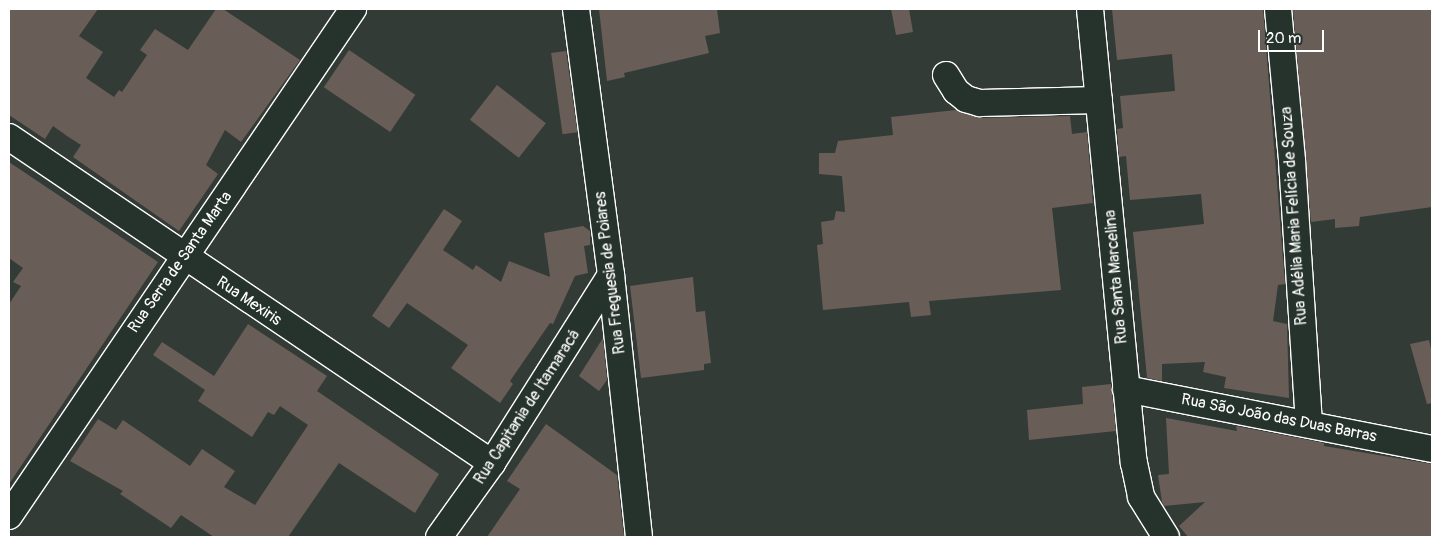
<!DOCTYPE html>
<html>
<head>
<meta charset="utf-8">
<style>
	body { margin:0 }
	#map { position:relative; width:1441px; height:546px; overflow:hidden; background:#333b36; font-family:Pangolin,sans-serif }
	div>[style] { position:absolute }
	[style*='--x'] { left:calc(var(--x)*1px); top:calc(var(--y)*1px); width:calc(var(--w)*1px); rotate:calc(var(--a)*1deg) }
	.building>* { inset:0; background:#695d58; transform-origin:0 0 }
	.roads { filter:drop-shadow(1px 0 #fff) drop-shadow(-1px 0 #fff) drop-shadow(0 1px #fff) drop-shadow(0 -1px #fff) }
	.street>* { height:26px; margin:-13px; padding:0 13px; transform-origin:13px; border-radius:13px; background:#26332d }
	span { translate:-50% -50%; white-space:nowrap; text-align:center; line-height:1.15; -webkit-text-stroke:5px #26332d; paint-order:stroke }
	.street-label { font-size:16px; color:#fff }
	.frame { position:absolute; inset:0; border:10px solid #fff; pointer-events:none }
	.scale { position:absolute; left:1258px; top:30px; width:66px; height:22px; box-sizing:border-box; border:2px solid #fff; border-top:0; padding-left:6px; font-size:15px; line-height:18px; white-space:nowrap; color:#fff; -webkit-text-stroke:4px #26332d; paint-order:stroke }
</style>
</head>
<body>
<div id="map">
	<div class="building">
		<i style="clip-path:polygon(9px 9px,98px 9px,79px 36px,103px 52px,86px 78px,114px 97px,119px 90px,122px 92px,147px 55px,140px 50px,155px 29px,188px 50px,216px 9px,223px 9px,300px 60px,241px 142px,225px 130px,206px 165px,218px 174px,179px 231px,73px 157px,81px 145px,67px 136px,53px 126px,45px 139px,9px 115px)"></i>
		<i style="clip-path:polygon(599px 9px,717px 9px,720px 33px,705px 36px,709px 53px,624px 73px,625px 77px,607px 81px)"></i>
		<i style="clip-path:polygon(891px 9px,909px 9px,913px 32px,896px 35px)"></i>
		<i style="clip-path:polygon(1112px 9px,1263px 9px,1285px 284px,1278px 285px,1273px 321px,1287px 324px,1289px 398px,1224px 388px,1226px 377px,1203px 372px,1205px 362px,1162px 364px,1162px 381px,1147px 378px,1133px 232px,1204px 224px,1201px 194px,1130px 200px,1126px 156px,1119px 157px,1117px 129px,1123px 128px,1120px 96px,1175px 91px,1172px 54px,1117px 60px)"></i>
		<i style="clip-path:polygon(1293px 9px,1432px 9px,1432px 207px,1360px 217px,1359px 226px,1335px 228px,1335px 219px,1311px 222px)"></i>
		<i style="left:349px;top:50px;width:80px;height:45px;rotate:34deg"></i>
		<i style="left:566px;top:51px;width:82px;height:15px;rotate:82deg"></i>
		<i style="left:497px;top:85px;width:62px;height:44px;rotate:38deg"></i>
		<i style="clip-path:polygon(956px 110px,980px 118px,1070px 116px,1072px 134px,1087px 132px,1093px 203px,1052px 208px,1061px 290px,929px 301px,931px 315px,911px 317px,909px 302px,823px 310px,817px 245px,823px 244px,821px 222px,834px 220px,836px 211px,845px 212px,842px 176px,819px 174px,819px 153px,835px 153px,838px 141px,893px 135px,891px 117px)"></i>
		<i style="clip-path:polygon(9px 162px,158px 262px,9px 484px,9px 304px,21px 286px,13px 282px,23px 268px,9px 258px)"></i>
		<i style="clip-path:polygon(444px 209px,462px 221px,443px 250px,473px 270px,476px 265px,501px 282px,509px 261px,550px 277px,544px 233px,583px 226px,590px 231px,590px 245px,584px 246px,588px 273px,575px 276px,553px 324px,550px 323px,510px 381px,513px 384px,500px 403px,451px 368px,468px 345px,407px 303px,389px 328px,372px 316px)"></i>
		<i style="clip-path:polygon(693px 277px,696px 312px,705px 311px,711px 363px,704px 364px,704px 370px,641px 378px,630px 286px)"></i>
		<i style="clip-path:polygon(248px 324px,327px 376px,317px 391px,439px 474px,415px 513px,339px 463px,288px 537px,214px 537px,181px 515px,171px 528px,120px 494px,123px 491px,70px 461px,98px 419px,116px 430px,123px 420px,190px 466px,202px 449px,235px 471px,224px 487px,255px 505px,308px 425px,280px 406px,274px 415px,268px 412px,252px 437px,198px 401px,205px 390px,153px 355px,162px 342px,214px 376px)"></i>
		<i style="clip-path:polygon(603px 338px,607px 380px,599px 391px,579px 376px)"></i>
		<i style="clip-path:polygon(1429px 340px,1432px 353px,1432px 403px,1427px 404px,1410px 344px)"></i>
		<i style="clip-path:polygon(1111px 384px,1116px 431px,1029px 440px,1027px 410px,1083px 404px,1082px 387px)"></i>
		<i style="clip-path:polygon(1166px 418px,1237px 431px,1236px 426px,1241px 427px,1324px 443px,1324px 446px,1432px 464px,1432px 537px,1188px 537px,1179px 526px,1205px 502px,1164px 506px,1162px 502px,1158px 475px,1169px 474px)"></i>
		<i style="clip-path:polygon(546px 424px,617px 475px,624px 537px,487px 537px,520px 489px,507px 481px)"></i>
	</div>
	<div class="roads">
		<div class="street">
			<i style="--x:576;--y:9;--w:268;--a:82.5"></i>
			<i style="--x:611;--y:275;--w:263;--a:83.9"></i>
			<i style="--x:1090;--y:9;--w:456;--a:84.5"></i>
			<i style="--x:1134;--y:463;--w:35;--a:78"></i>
			<i style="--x:1141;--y:497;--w:47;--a:58"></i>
			<i style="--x:1278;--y:9;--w:153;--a:84.7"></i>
			<i style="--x:1292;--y:161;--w:263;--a:86.3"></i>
			<i style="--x:946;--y:75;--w:19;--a:58"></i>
			<i style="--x:956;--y:91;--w:13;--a:39"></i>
			<i style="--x:966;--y:99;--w:15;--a:16"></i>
			<i style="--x:980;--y:103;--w:119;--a:-1.4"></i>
			<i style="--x:9;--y:137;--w:583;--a:34.02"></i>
			<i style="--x:1126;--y:389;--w:312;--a:11.1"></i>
			<i style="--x:9;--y:516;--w:613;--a:-55.84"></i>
			<i style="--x:439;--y:537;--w:91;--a:-54.4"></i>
			<i style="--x:492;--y:463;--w:222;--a:-57.7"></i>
		</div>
	</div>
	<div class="street-label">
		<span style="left:1294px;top:216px;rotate:-94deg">Rua Adélia Maria Felícia de Souza</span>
		<span style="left:180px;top:262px;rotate:-55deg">Rua Serra de Santa Marta</span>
		<span style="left:610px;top:273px;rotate:-97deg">Rua Freguesia de Poiares</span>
		<span style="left:1116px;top:277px;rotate:-95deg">Rua Santa Marcelina</span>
		<span style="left:249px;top:301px;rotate:34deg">Rua Mexiris</span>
		<span style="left:527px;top:407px;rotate:-57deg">Rua Capitania de Itamaracá</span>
		<span style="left:1279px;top:418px;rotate:11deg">Rua São João das Duas Barras</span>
	</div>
	<div class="frame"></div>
	<div class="scale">20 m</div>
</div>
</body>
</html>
